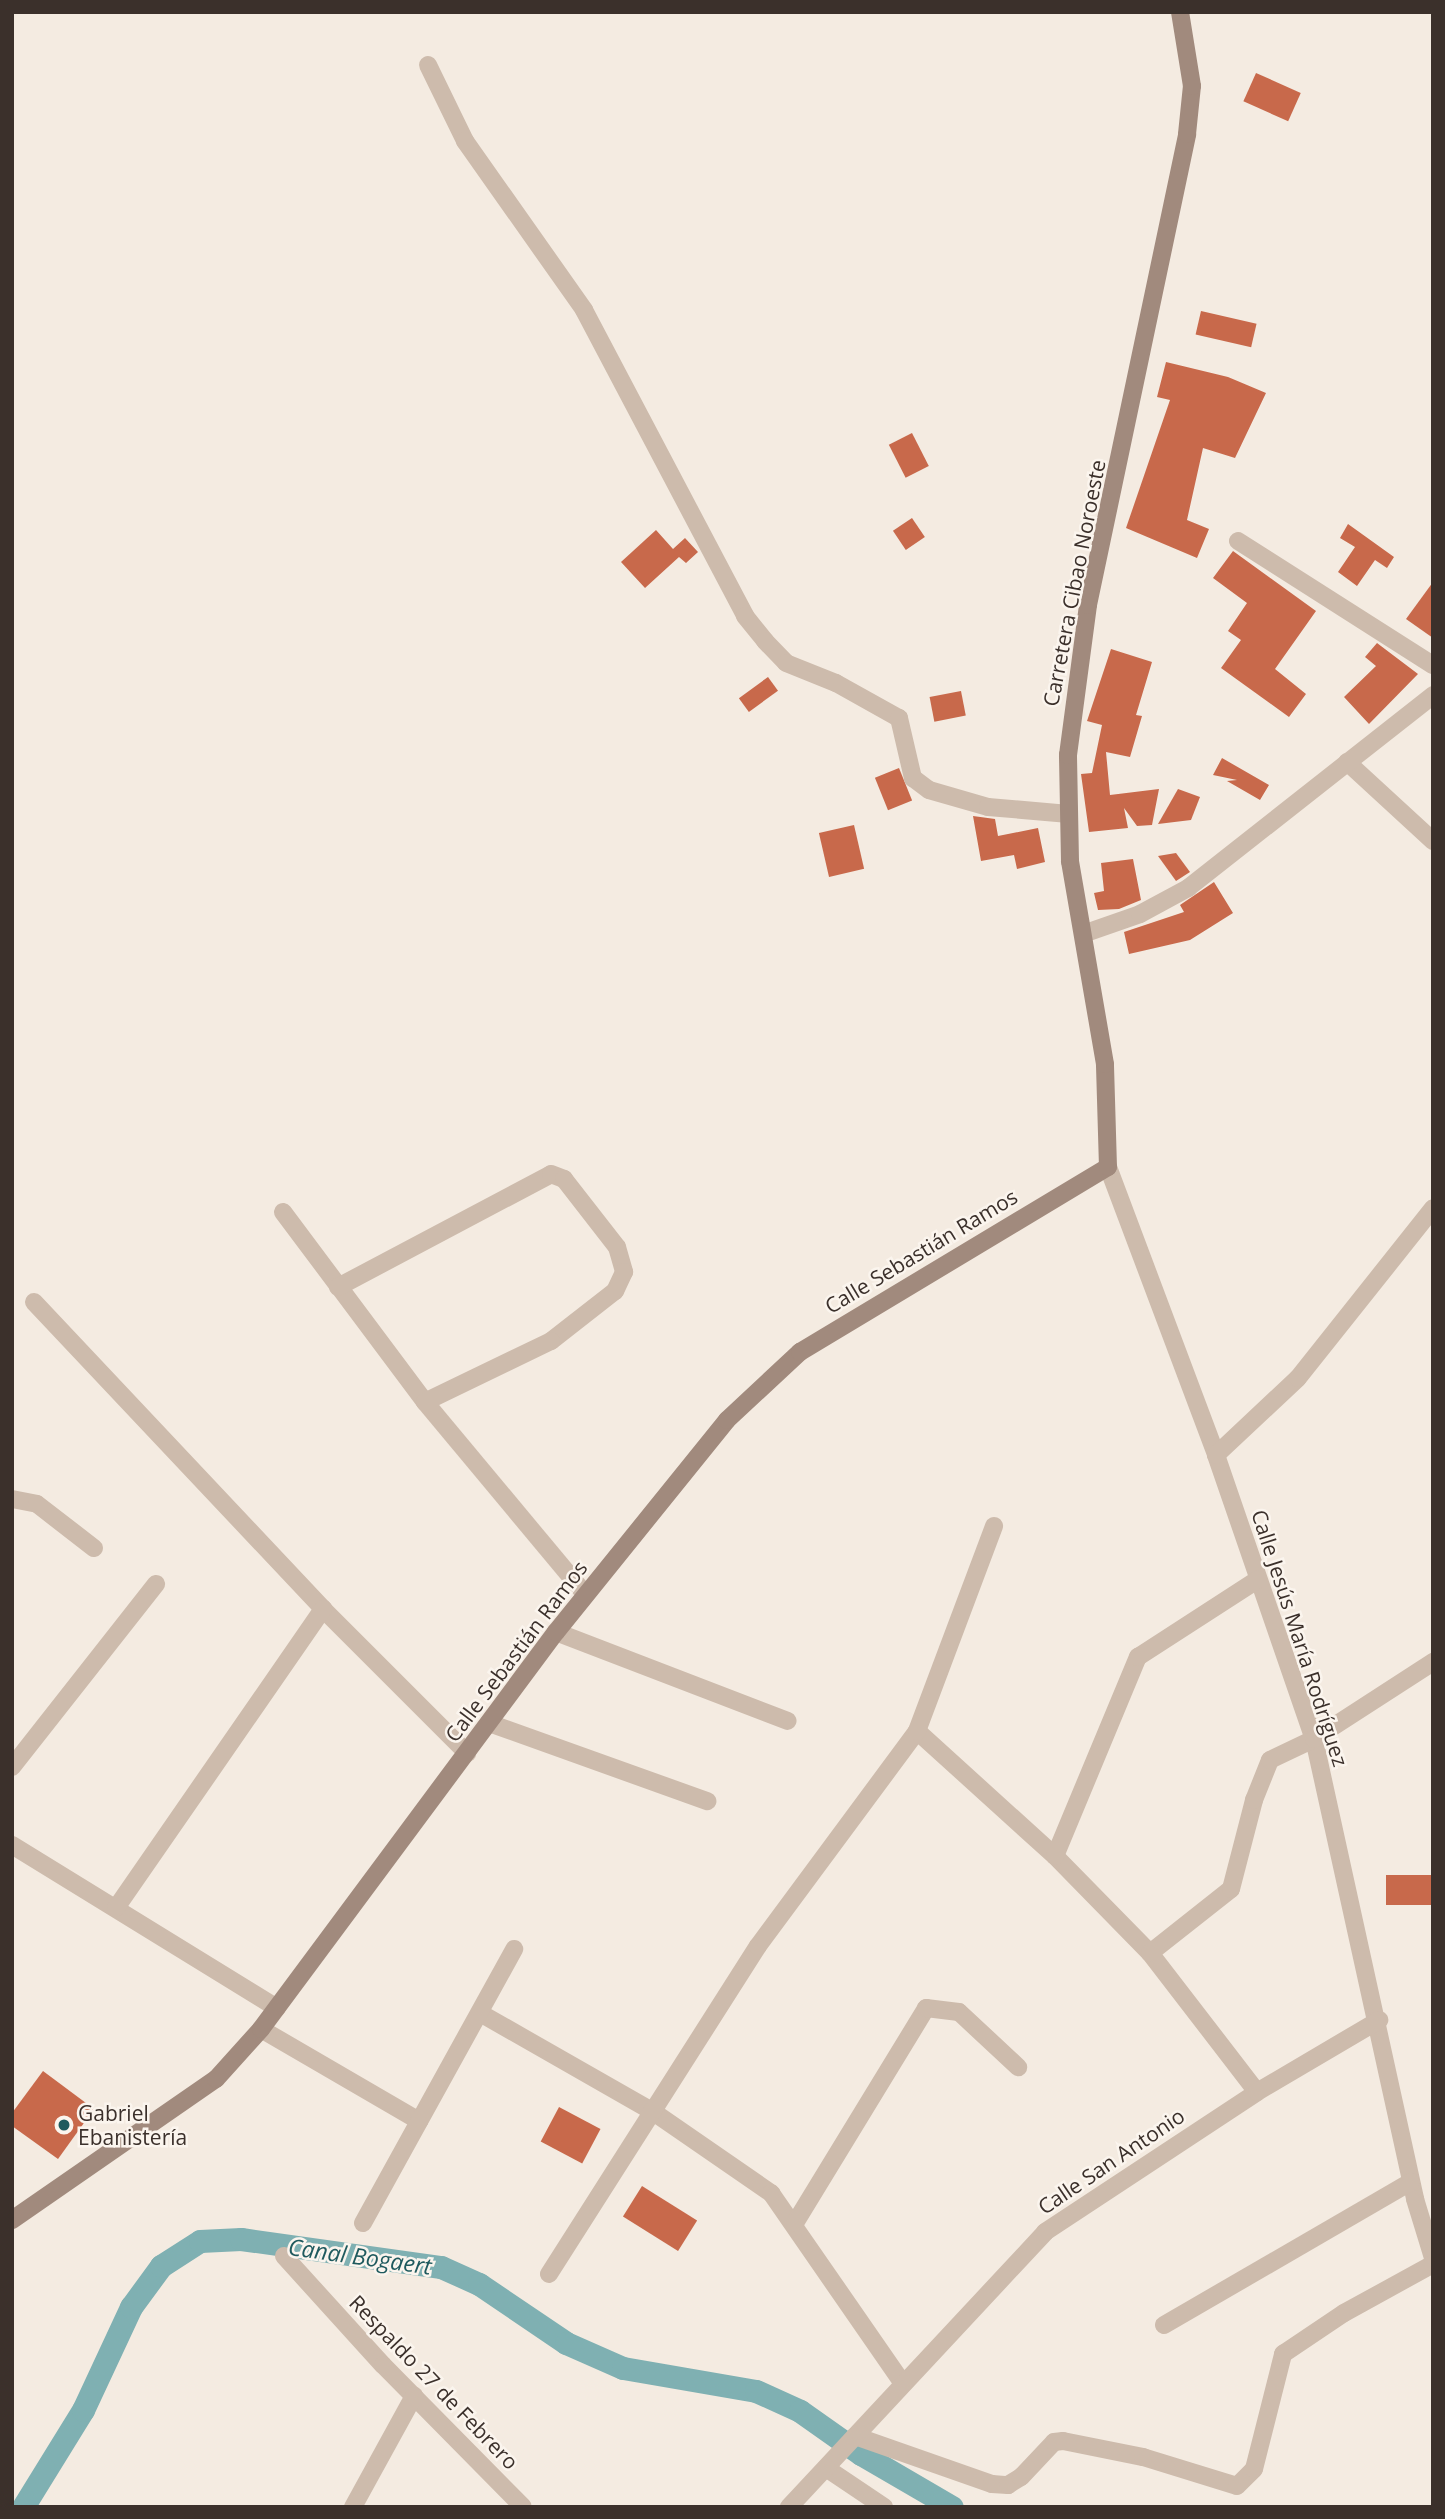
<!DOCTYPE html>
<html>
<head>
<meta charset="utf-8">
<style>
	body { margin:0 }
	#map { position:relative; width:1445px; height:2519px; overflow:hidden; background:#f4ebe1; font-family:"Open Sans",sans-serif }
	div>[style] { position:absolute }
	[style*='--x'] { left:calc(var(--x)*1px); top:calc(var(--y)*1px); width:calc(var(--w)*1px); rotate:calc(var(--a)*1deg) }
	.canal>* { height:23px; margin:-11.5px; padding:0 11.5px; transform-origin:11.5px; border-radius:11.5px; background:#7fb0b2 }
	.building>* { inset:0; background:#c8694b; transform-origin:0 0 }
	.minor>* { height:18px; margin:-9px; padding:0 9px; transform-origin:9px; border-radius:9px; background:#cdbbac }
	.secondary>* { height:18px; margin:-9px; padding:0 9px; transform-origin:9px; border-radius:9px; background:#a18a7d }
	.dots>* { width:19px; height:19px; translate:-50% -50%; box-sizing:border-box; border:4px solid #fbf5ee; border-radius:50% }
	span { translate:-50% -50%; white-space:nowrap; text-align:center; line-height:1.15; -webkit-text-stroke:5px #fbf5ee; paint-order:stroke }
	.street-label { font-size:21px; color:#3b302b }
	.poi-label { font-size:21px; color:#3b302b }
	.left { translate:0 -50%; text-align:left }
	.water-label { font-size:23px; color:#1f5a5e; font-style:italic }
	.frame { position:absolute; inset:0; border:14px solid #3b302b; pointer-events:none }
</style>
</head>
<body>
<div id="map">
	<div class="canal">
		<i style="--x:23;--y:2507;--w:114;--a:-58.3"></i>
		<i style="--x:83;--y:2410;--w:114;--a:-65"></i>
		<i style="--x:131;--y:2307;--w:51;--a:-53.8"></i>
		<i style="--x:161;--y:2266;--w:46;--a:-32.7"></i>
		<i style="--x:200;--y:2241;--w:41;--a:-2.8"></i>
		<i style="--x:241;--y:2239;--w:202;--a:8"></i>
		<i style="--x:441;--y:2267;--w:42;--a:24.1"></i>
		<i style="--x:479;--y:2284;--w:105;--a:34.1"></i>
		<i style="--x:566;--y:2343;--w:62;--a:23.7"></i>
		<i style="--x:623;--y:2368;--w:135;--a:9.8"></i>
		<i style="--x:756;--y:2391;--w:48;--a:24.4"></i>
		<i style="--x:800;--y:2411;--w:75;--a:35.2"></i>
		<i style="--x:861;--y:2454;--w:105;--a:30.2"></i>
	</div>
	<div class="building">
		<i style="left:1256px;top:73px;width:49px;height:31px;rotate:24deg"></i>
		<i style="left:1201px;top:311px;width:57px;height:24px;rotate:13deg"></i>
		<i style="clip-path:polygon(1166px 362px,1228px 377px,1266px 393px,1235px 458px,1203px 448px,1187px 520px,1209px 529px,1197px 558px,1126px 528px,1170px 400px,1157px 397px)"></i>
		<i style="left:912px;top:433px;width:37px;height:26px;rotate:63deg"></i>
		<i style="left:912px;top:518px;width:23px;height:23px;rotate:56deg"></i>
		<i style="clip-path:polygon(1348px 524px,1394px 557px,1387px 568px,1375px 560px,1357px 586px,1338px 572px,1355px 547px,1340px 538px)"></i>
		<i style="clip-path:polygon(656px 530px,673px 549px,685px 538px,698px 552px,686px 563px,679px 557px,645px 588px,621px 562px)"></i>
		<i style="clip-path:polygon(1233px 551px,1316px 611px,1275px 669px,1306px 694px,1289px 717px,1221px 668px,1241px 640px,1228px 631px,1247px 603px,1213px 578px)"></i>
		<i style="clip-path:polygon(1433px 582px,1433px 638px,1406px 619px)"></i>
		<i style="clip-path:polygon(1377px 643px,1418px 674px,1369px 724px,1344px 697px,1376px 666px,1365px 657px)"></i>
		<i style="clip-path:polygon(1111px 649px,1152px 662px,1136px 715px,1142px 716px,1130px 757px,1106px 752px,1110px 795px,1159px 789px,1152px 825px,1137px 826px,1124px 808px,1128px 828px,1089px 832px,1081px 774px,1092px 773px,1102px 725px,1087px 721px)"></i>
		<i style="left:768px;top:677px;width:17px;height:36px;rotate:54deg"></i>
		<i style="left:961px;top:691px;width:25px;height:32px;rotate:79deg"></i>
		<i style="clip-path:polygon(1222px 758px,1269px 785px,1260px 800px,1227px 781px,1237px 780px,1213px 775px)"></i>
		<i style="left:899px;top:768px;width:35px;height:26px;rotate:68deg"></i>
		<i style="clip-path:polygon(1178px 789px,1200px 797px,1191px 820px,1158px 824px)"></i>
		<i style="clip-path:polygon(973px 816px,995px 819px,998px 836px,1038px 828px,1045px 862px,1017px 869px,1014px 855px,981px 861px)"></i>
		<i style="left:854px;top:825px;width:45px;height:36px;rotate:77deg"></i>
		<i style="clip-path:polygon(1176px 853px,1190px 872px,1176px 881px,1158px 856px)"></i>
		<i style="clip-path:polygon(1133px 859px,1141px 900px,1119px 909px,1098px 910px,1094px 893px,1104px 891px,1101px 863px)"></i>
		<i style="clip-path:polygon(1214px 882px,1233px 913px,1190px 940px,1129px 954px,1124px 932px,1184px 912px,1180px 905px)"></i>
		<i style="left:1433px;top:1875px;width:30px;height:47px;rotate:90deg"></i>
		<i style="clip-path:polygon(43px 2071px,94px 2109px,58px 2159px,12px 2126px,12px 2113px)"></i>
		<i style="left:559px;top:2107px;width:47px;height:39px;rotate:28deg"></i>
		<i style="left:642px;top:2186px;width:65px;height:36px;rotate:32deg"></i>
	</div>
	<div class="minor">
		<i style="--x:428;--y:65;--w:85;--a:64"></i>
		<i style="--x:465;--y:141;--w:207;--a:54.8"></i>
		<i style="--x:584;--y:310;--w:346;--a:62.2"></i>
		<i style="--x:745;--y:616;--w:32;--a:51"></i>
		<i style="--x:765;--y:641;--w:30;--a:46"></i>
		<i style="--x:786;--y:663;--w:54;--a:21.8"></i>
		<i style="--x:836;--y:683;--w:72;--a:29.1"></i>
		<i style="--x:899;--y:718;--w:62;--a:76.9"></i>
		<i style="--x:913;--y:778;--w:20;--a:37"></i>
		<i style="--x:929;--y:790;--w:61;--a:16.1"></i>
		<i style="--x:988;--y:807;--w:81;--a:4.9"></i>
		<i style="--x:1238;--y:541;--w:231;--a:32.5"></i>
		<i style="--x:1347;--y:762;--w:117;--a:42.6"></i>
		<i style="--x:1083;--y:934;--w:60;--a:-19.3"></i>
		<i style="--x:1140;--y:914;--w:55;--a:-28.4"></i>
		<i style="--x:1188;--y:888;--w:312;--a:-38.2"></i>
		<i style="--x:1108;--y:1167;--w:308;--a:69.4"></i>
		<i style="--x:1216;--y:1455;--w:300;--a:71"></i>
		<i style="--x:1314;--y:1739;--w:471;--a:77.6"></i>
		<i style="--x:1415;--y:2199;--w:62;--a:73"></i>
		<i style="--x:283;--y:1212;--w:237;--a:53.2"></i>
		<i style="--x:425;--y:1402;--w:250;--a:50.2"></i>
		<i style="--x:338;--y:1287;--w:241;--a:-27.9"></i>
		<i style="--x:551;--y:1174;--w:14;--a:21"></i>
		<i style="--x:564;--y:1179;--w:86;--a:52.1"></i>
		<i style="--x:617;--y:1247;--w:26;--a:74"></i>
		<i style="--x:624;--y:1272;--w:21;--a:115"></i>
		<i style="--x:615;--y:1291;--w:81;--a:142"></i>
		<i style="--x:551;--y:1341;--w:140;--a:154.2"></i>
		<i style="--x:34;--y:1302;--w:422;--a:46.7"></i>
		<i style="--x:323;--y:1609;--w:204;--a:45"></i>
		<i style="--x:1216;--y:1455;--w:112;--a:-43.2"></i>
		<i style="--x:1298;--y:1378;--w:217;--a:-51.5"></i>
		<i style="--x:12;--y:1499;--w:25;--a:11"></i>
		<i style="--x:37;--y:1504;--w:72;--a:37.7"></i>
		<i style="--x:556;--y:1632;--w:248;--a:21"></i>
		<i style="--x:489;--y:1723;--w:232;--a:19.7"></i>
		<i style="--x:917;--y:1731;--w:186;--a:42.2"></i>
		<i style="--x:1055;--y:1856;--w:136;--a:45.6"></i>
		<i style="--x:1150;--y:1953;--w:175;--a:52.4"></i>
		<i style="--x:12;--y:1767;--w:233;--a:-51.8"></i>
		<i style="--x:12;--y:1845;--w:311;--a:31.6"></i>
		<i style="--x:1055;--y:1856;--w:216;--a:-67.4"></i>
		<i style="--x:1138;--y:1657;--w:142;--a:-32.9"></i>
		<i style="--x:116;--y:1908;--w:364;--a:-55.3"></i>
		<i style="--x:1150;--y:1953;--w:103;--a:-38.3"></i>
		<i style="--x:1231;--y:1889;--w:92;--a:-75.5"></i>
		<i style="--x:1254;--y:1800;--w:43;--a:-68.2"></i>
		<i style="--x:1270;--y:1760;--w:49;--a:-25.5"></i>
		<i style="--x:1314;--y:1739;--w:142;--a:-32.9"></i>
		<i style="--x:480;--y:2013;--w:198;--a:29.7"></i>
		<i style="--x:652;--y:2111;--w:145;--a:34.6"></i>
		<i style="--x:771;--y:2193;--w:230;--a:55.3"></i>
		<i style="--x:261;--y:2029;--w:183;--a:30.2"></i>
		<i style="--x:363;--y:2223;--w:313;--a:-61.1"></i>
		<i style="--x:795;--y:2223;--w:252;--a:-58.6"></i>
		<i style="--x:926;--y:2008;--w:33;--a:7"></i>
		<i style="--x:959;--y:2012;--w:81;--a:43"></i>
		<i style="--x:284;--y:2256;--w:147;--a:47.8"></i>
		<i style="--x:383;--y:2365;--w:199;--a:45.4"></i>
		<i style="--x:549;--y:2274;--w:389;--a:-57.5"></i>
		<i style="--x:758;--y:1946;--w:267;--a:-53.5"></i>
		<i style="--x:917;--y:1731;--w:219;--a:-69.4"></i>
		<i style="--x:1164;--y:2325;--w:285;--a:-30.1"></i>
		<i style="--x:855;--y:2436;--w:145;--a:19.3"></i>
		<i style="--x:992;--y:2484;--w:16;--a:4"></i>
		<i style="--x:1008;--y:2485;--w:15;--a:-32"></i>
		<i style="--x:1021;--y:2477;--w:48;--a:-46.7"></i>
		<i style="--x:1054;--y:2442;--w:9;--a:-6"></i>
		<i style="--x:1063;--y:2441;--w:82;--a:11.3"></i>
		<i style="--x:1143;--y:2457;--w:98;--a:17.1"></i>
		<i style="--x:1237;--y:2486;--w:24;--a:-45"></i>
		<i style="--x:1254;--y:2469;--w:119;--a:-75.8"></i>
		<i style="--x:1283;--y:2354;--w:73;--a:-33.9"></i>
		<i style="--x:1344;--y:2313;--w:102;--a:-28.8"></i>
		<i style="--x:826;--y:2468;--w:70;--a:33.9"></i>
		<i style="--x:353;--y:2507;--w:127;--a:-61.2"></i>
		<i style="--x:789;--y:2507;--w:376;--a:-47"></i>
		<i style="--x:1045;--y:2232;--w:254;--a:-33.4"></i>
		<i style="--x:1257;--y:2092;--w:142;--a:-30.5"></i>
	</div>
	<div class="secondary">
		<i style="--x:12;--y:2220;--w:248;--a:-34.7"></i>
		<i style="--x:216;--y:2079;--w:67;--a:-48"></i>
		<i style="--x:261;--y:2029;--w:495;--a:-53.4"></i>
		<i style="--x:556;--y:1632;--w:272;--a:-51.1"></i>
		<i style="--x:727;--y:1420;--w:100;--a:-43"></i>
		<i style="--x:800;--y:1352;--w:359;--a:-31"></i>
		<i style="--x:1108;--y:1167;--w:103;--a:-91.7"></i>
		<i style="--x:1105;--y:1064;--w:206;--a:-99.8"></i>
		<i style="--x:1070;--y:861;--w:106;--a:-91.1"></i>
		<i style="--x:1068;--y:755;--w:151;--a:-82.4"></i>
		<i style="--x:1088;--y:605;--w:481;--a:-78.1"></i>
		<i style="--x:1187;--y:134;--w:48;--a:-84.1"></i>
		<i style="--x:1192;--y:86;--w:75;--a:-99.2"></i>
	</div>
	<div class="dots">
		<i style="left:64px;top:2125px;background:#1f5a5e"></i>
	</div>
	<div class="street-label">
		<span style="left:1074px;top:583px;rotate:-79deg">Carretera Cibao Noroeste</span>
		<span style="left:921px;top:1251px;rotate:-31deg">Calle Sebastián Ramos</span>
		<span style="left:1300px;top:1638px;rotate:72deg">Calle Jesús María Rodríguez</span>
		<span style="left:516px;top:1651px;rotate:-53deg">Calle Sebastián Ramos</span>
		<span style="left:1111px;top:2161px;rotate:-34deg">Calle San Antonio</span>
		<span style="left:434px;top:2382px;rotate:46deg">Respaldo 27 de Febrero</span>
	</div>
	<div class="poi-label">
		<span class="left" style="left:78px;top:2125px">Gabriel<br>Ebanistería</span>
	</div>
	<div class="water-label">
		<span style="left:360px;top:2256px;rotate:8deg">Canal Bogaert</span>
	</div>
	<div class="frame"></div>
</div>
</body>
</html>
